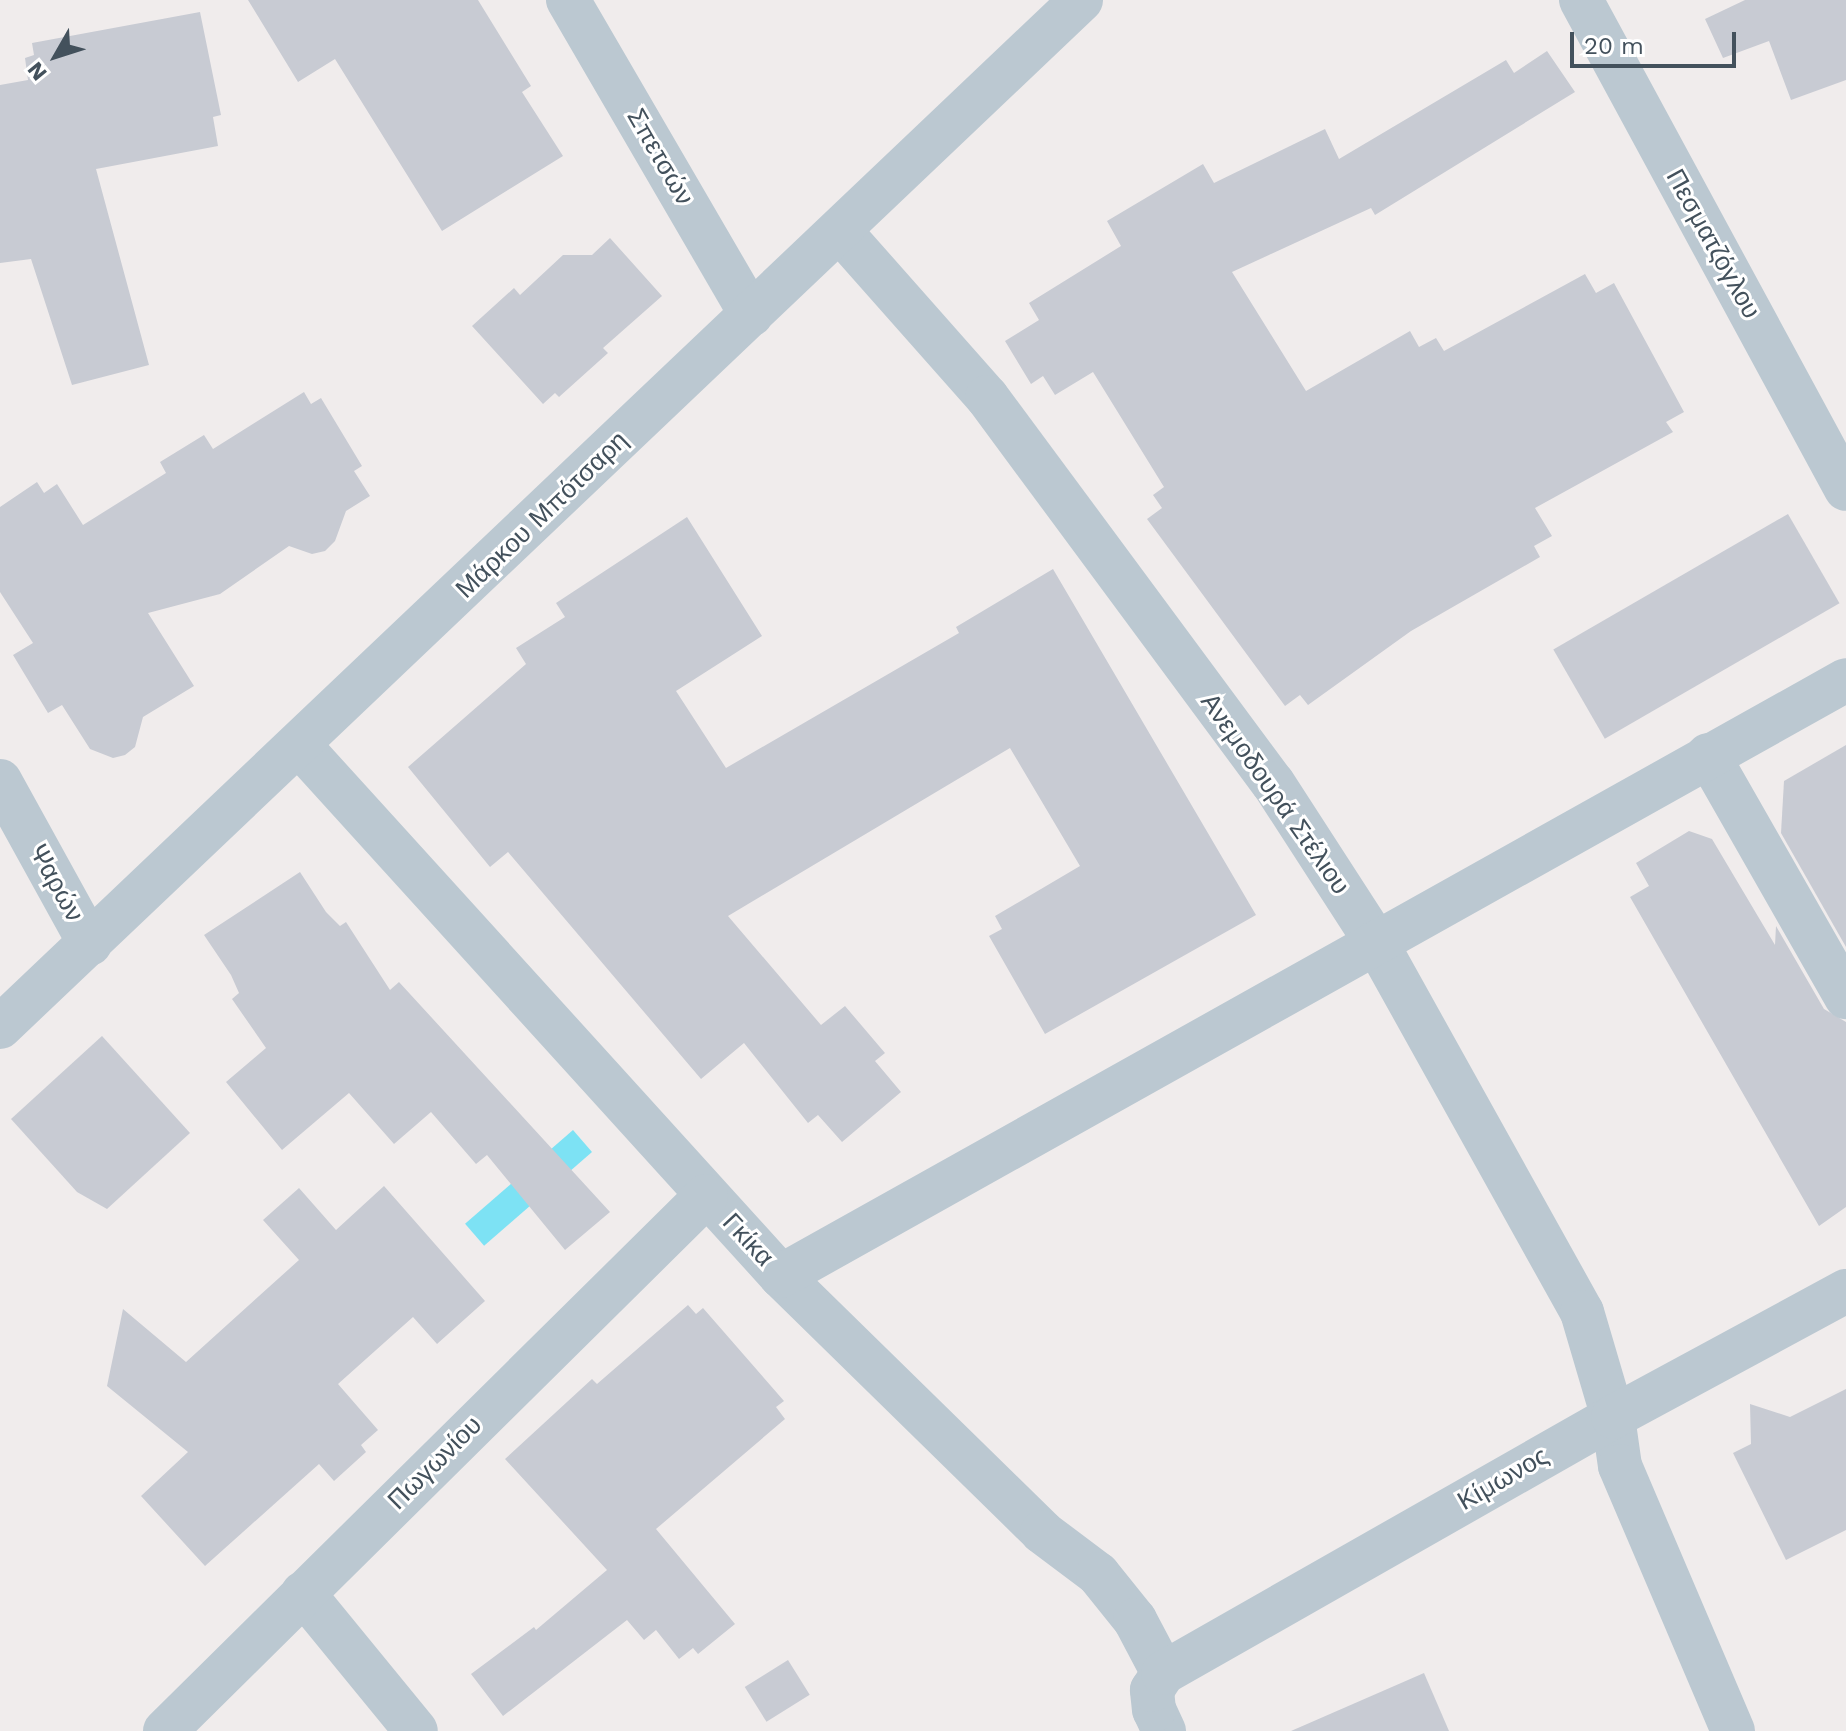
<!DOCTYPE html>
<html>
<head>
<meta charset="utf-8">
<style>
	body { margin:0 }
	#map { position:relative; width:1846px; height:1731px; overflow:hidden; background:#f0ecec; font-family:"Work Sans",sans-serif }
	div>[style] { position:absolute }
	[style*='--x'] { left:calc(var(--x)*1px); top:calc(var(--y)*1px); width:calc(var(--w)*1px); rotate:calc(var(--a)*1deg) }
	.water>* { inset:0; background:#7de2f4; transform-origin:0 0 }
	.building>* { inset:0; background:#c8cbd3; transform-origin:0 0 }
	.minor>* { height:44px; margin:-22px; padding:0 22px; transform-origin:22px; border-radius:22px; background:#bbc8d1 }
	span { translate:-50% -50%; white-space:nowrap; text-align:center; line-height:1.15; -webkit-text-stroke:6px #fff; paint-order:stroke }
	.street-label { font-size:26px; color:#43515c }
	.north { position:absolute; left:16px; top:16px; width:80px; height:80px; -webkit-text-stroke:6px #fff; paint-order:stroke; rotate:231deg; font-size:22px; font-weight:700; line-height:32px; text-align:center; color:#43515c }
	.north::after { content:''; display:block; margin:auto; width:28px; height:36px; background:#43515c; clip-path:polygon(50% 0,100% 100%,50% 72%,0 100%) }
	.scale { position:absolute; left:1570px; top:32px; width:166px; height:36px; box-sizing:border-box; border:4px solid #43515c; border-top:0; padding-left:10px; font-size:24px; line-height:28px; white-space:nowrap; color:#43515c; -webkit-text-stroke:6px #fff; paint-order:stroke }
</style>
</head>
<body>
<div id="map">
	<div class="water">
		<i style="left:573px;top:1130px;width:29px;height:143px;rotate:49deg"></i>
	</div>
	<div class="building">
		<i style="clip-path:polygon(248px 0,478px 0,531px 86px,522px 92px,563px 156px,442px 231px,335px 59px,298px 82px)"></i>
		<i style="clip-path:polygon(1745px 0,1846px 0,1846px 80px,1791px 100px,1769px 41px,1723px 58px,1705px 19px)"></i>
		<i style="clip-path:polygon(200px 12px,221px 115px,213px 117px,218px 146px,96px 169px,149px 365px,72px 385px,31px 259px,0 263px,0 85px,28px 80px,25px 58px,34px 55px,32px 43px)"></i>
		<i style="clip-path:polygon(1547px 51px,1575px 92px,1375px 215px,1371px 208px,1232px 272px,1306px 391px,1410px 331px,1419px 347px,1436px 338px,1444px 351px,1585px 274px,1596px 293px,1614px 283px,1684px 412px,1666px 422px,1673px 432px,1535px 508px,1552px 536px,1534px 546px,1540px 557px,1411px 631px,1308px 705px,1300px 695px,1285px 706px,1147px 519px,1162px 508px,1153px 495px,1164px 487px,1093px 372px,1055px 395px,1043px 376px,1031px 384px,1005px 341px,1039px 320px,1029px 303px,1121px 246px,1107px 221px,1203px 164px,1214px 183px,1325px 129px,1339px 159px,1506px 60px,1514px 73px)"></i>
		<i style="clip-path:polygon(610px 238px,662px 296px,603px 348px,608px 353px,559px 397px,555px 393px,543px 404px,472px 326px,514px 288px,520px 295px,563px 255px,592px 255px)"></i>
		<i style="clip-path:polygon(304px 392px,311px 404px,321px 398px,362px 466px,354px 471px,370px 496px,346px 511px,335px 541px,325px 551px,312px 554px,289px 546px,220px 594px,148px 613px,194px 686px,143px 717px,135px 747px,125px 755px,113px 758px,90px 749px,62px 705px,48px 713px,13px 655px,33px 643px,0 592px,0 507px,37px 482px,44px 493px,57px 484px,83px 525px,166px 473px,160px 462px,204px 435px,213px 449px)"></i>
		<i style="left:1788px;top:514px;width:103px;height:271px;rotate:60deg"></i>
		<i style="clip-path:polygon(687px 517px,762px 636px,676px 691px,726px 768px,959px 633px,956px 627px,1053px 569px,1256px 915px,1045px 1034px,989px 936px,1002px 929px,995px 916px,1080px 866px,1010px 748px,728px 916px,821px 1025px,845px 1006px,885px 1053px,875px 1061px,901px 1092px,842px 1142px,818px 1115px,808px 1123px,744px 1043px,701px 1079px,508px 852px,490px 867px,408px 767px,526px 664px,516px 648px,565px 617px,556px 603px)"></i>
		<i style="clip-path:polygon(1846px 745px,1846px 947px,1781px 833px,1784px 781px)"></i>
		<i style="clip-path:polygon(1689px 831px,1712px 839px,1775px 945px,1776px 926px,1824px 1009px,1846px 1022px,1846px 1207px,1819px 1226px,1630px 897px,1649px 886px,1636px 863px)"></i>
		<i style="clip-path:polygon(300px 872px,326px 912px,340px 926px,346px 922px,390px 990px,399px 982px,610px 1212px,565px 1250px,487px 1155px,476px 1164px,431px 1112px,394px 1144px,349px 1093px,282px 1150px,226px 1082px,266px 1048px,232px 999px,239px 993px,231px 975px,204px 935px)"></i>
		<i style="clip-path:polygon(102px 1036px,190px 1133px,107px 1209px,77px 1192px,11px 1119px)"></i>
		<i style="clip-path:polygon(384px 1186px,485px 1301px,437px 1344px,413px 1317px,338px 1384px,378px 1430px,361px 1445px,366px 1452px,334px 1481px,319px 1464px,205px 1566px,141px 1496px,188px 1452px,107px 1386px,123px 1309px,186px 1362px,299px 1260px,263px 1220px,299px 1188px,336px 1230px)"></i>
		<i style="clip-path:polygon(688px 1305px,696px 1314px,703px 1308px,784px 1401px,776px 1407px,785px 1419px,656px 1529px,735px 1624px,698px 1654px,693px 1648px,679px 1659px,656px 1630px,644px 1640px,627px 1620px,503px 1716px,471px 1674px,534px 1627px,536px 1630px,607px 1570px,505px 1459px,592px 1379px,597px 1384px)"></i>
		<i style="clip-path:polygon(1846px 1389px,1846px 1530px,1786px 1560px,1733px 1453px,1751px 1444px,1750px 1404px,1790px 1417px)"></i>
		<i style="left:788px;top:1660px;width:41px;height:51px;rotate:58deg"></i>
		<i style="clip-path:polygon(1424px 1673px,1449px 1731px,1291px 1731px)"></i>
	</div>
	<div class="minor">
		<i style="--x:568;--y:0;--w:364;--a:59.8"></i>
		<i style="--x:1581;--y:0;--w:556;--a:61.55"></i>
		<i style="--x:840;--y:231;--w:222;--a:48.5"></i>
		<i style="--x:987;--y:397;--w:480;--a:53.5"></i>
		<i style="--x:1273;--y:783;--w:189;--a:57.1"></i>
		<i style="--x:1376;--y:942;--w:423;--a:60.9"></i>
		<i style="--x:1582;--y:1312;--w:109;--a:73.6"></i>
		<i style="--x:1613;--y:1417;--w:49;--a:81.9"></i>
		<i style="--x:1620;--y:1466;--w:288;--a:66.9"></i>
		<i style="--x:300;--y:746;--w:716;--a:47.77"></i>
		<i style="--x:781;--y:1276;--w:366;--a:44.4"></i>
		<i style="--x:1042;--y:1532;--w:70;--a:36.9"></i>
		<i style="--x:1098;--y:1574;--w:59;--a:51.2"></i>
		<i style="--x:1135;--y:1620;--w:60;--a:62.2"></i>
		<i style="--x:1708;--y:755;--w:279;--a:60.3"></i>
		<i style="--x:0;--y:781;--w:186;--a:61.1"></i>
		<i style="--x:0;--y:1027;--w:1491;--a:-43.53"></i>
		<i style="--x:781;--y:1276;--w:1220;--a:-29.23"></i>
		<i style="--x:303;--y:1593;--w:178;--a:50.7"></i>
		<i style="--x:165;--y:1731;--w:761;--a:-44.68"></i>
		<i style="--x:1164;--y:1731;--w:23;--a:-115"></i>
		<i style="--x:1154;--y:1710;--w:20;--a:-96"></i>
		<i style="--x:1152;--y:1690;--w:20;--a:-57"></i>
		<i style="--x:1163;--y:1673;--w:518;--a:-29.64"></i>
		<i style="--x:1613;--y:1417;--w:265;--a:-28.4"></i>
	</div>
	<div class="street-label">
		<span style="left:660px;top:157px;rotate:60deg">Σπετσών</span>
		<span style="left:1713px;top:244px;rotate:61deg">Πεσματζόγλου</span>
		<span style="left:542px;top:515px;rotate:-44deg">Μάρκου Μπότσαρη</span>
		<span style="left:1275px;top:794px;rotate:55deg">Ανεμοδουρά Στέλιου</span>
		<span style="left:56px;top:883px;rotate:61deg">Ψαρών</span>
		<span style="left:748px;top:1240px;rotate:47deg">Γκίκα</span>
		<span style="left:435px;top:1463px;rotate:-45deg">Πωγωνίου</span>
		<span style="left:1503px;top:1479px;rotate:-30deg">Κίμωνος</span>
	</div>
	<div class="north">N</div>
	<div class="scale">20 m</div>
</div>
</body>
</html>
